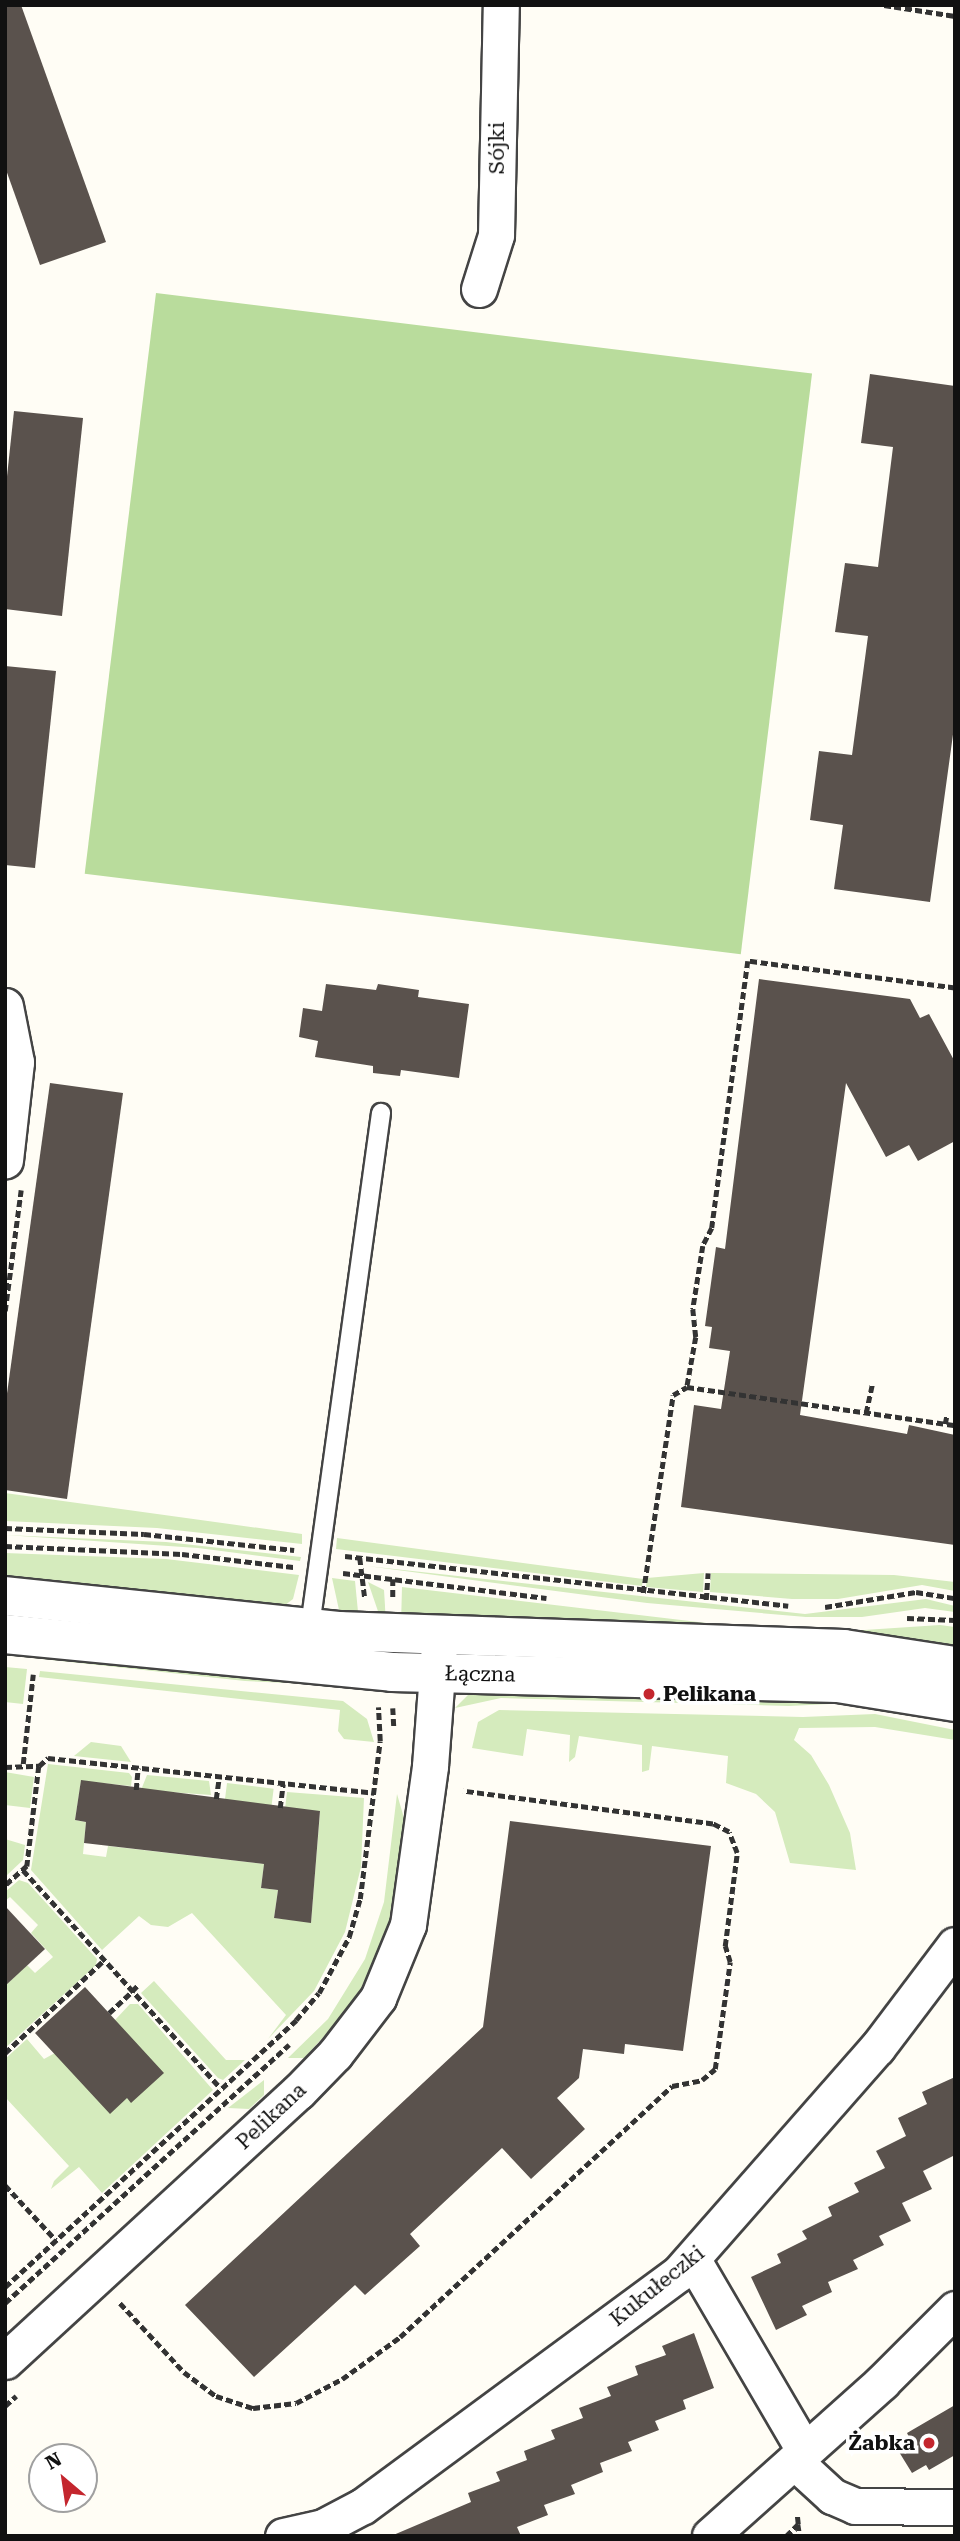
<!DOCTYPE html>
<html>
<head>
<meta charset="utf-8">
<style>
	body { margin:0 }
	#map { position:relative; width:960px; height:2541px; overflow:hidden; background:#fffdf5; font-family:"Roboto Serif",serif }
	div>[style] { position:absolute }
	[style*='--x'] { left:calc(var(--x)*1px); top:calc(var(--y)*1px); width:calc(var(--w)*1px); rotate:calc(var(--a)*1deg) }
	.green>* { inset:0; background:#d5ebbd; transform-origin:0 0 }
	.forest>* { inset:0; background:#b9dc9c; transform-origin:0 0 }
	.building>* { inset:0; background:#5a524d }
	.path>* { height:4.5px; margin-top:-2.25px; transform-origin:0; background:repeating-linear-gradient(90deg,#333 0 7px,transparent 0 10.5px) }
	.roads { filter:drop-shadow(2px 0 #444) drop-shadow(-2px 0 #444) drop-shadow(0 2px #444) drop-shadow(0 -2px #444) }
	.service>* { height:18px; margin:-9px; padding:0 9px; transform-origin:9px; border-radius:9px; background:#fff }
	.minor>* { height:35px; margin:-17.5px; padding:0 17.5px; transform-origin:17.5px; border-radius:17.5px; background:#fff }
	.tertiary>* { height:38px; margin:-19px; padding:0 19px; transform-origin:19px; border-radius:19px; background:#fff }
	.dots>* { width:19px; height:19px; translate:-50% -50%; box-sizing:border-box; border:4px solid #fff; border-radius:50% }
	span { translate:-50% -50%; white-space:nowrap; text-align:center; line-height:1.15; -webkit-text-stroke:7px #fff; paint-order:stroke }
	.street-label { font-size:21px; color:#111 }
	.poi-label { font-size:21px; color:#111; font-weight:700 }
	.left { translate:0 -50%; text-align:left }
	.right { translate:-100% -50%; text-align:right }
	.frame { position:absolute; inset:0; border:7px solid #111; pointer-events:none }
	.north { position:absolute; left:28px; top:2443px; width:70px; height:70px; box-sizing:border-box; background:#fff; border:2px solid #a0a0a0; border-radius:50%; rotate:331deg; font-size:19px; font-weight:700; line-height:28px; text-align:center; color:#111 }
	.north::after { content:''; display:block; margin:auto; width:24px; height:32px; background:#c4262e; clip-path:polygon(50% 0,100% 100%,50% 72%,0 100%) }
</style>
</head>
<body>
<div id="map">
	<div class="green">
		<i style="clip-path:polygon(5px 1493px,302px 1534px,302px 1544px,157px 1528px,5px 1521px)"></i>
		<i style="clip-path:polygon(5px 1535px,166px 1542px,301px 1557px,300px 1561px,198px 1548px)"></i>
		<i style="clip-path:polygon(337px 1538px,643px 1579px,642px 1586px,336px 1549px)"></i>
		<i style="clip-path:polygon(5px 1553px,166px 1559px,299px 1575px,293px 1599px,276px 1612px,5px 1586px)"></i>
		<i style="clip-path:polygon(367px 1566px,805px 1614px,926px 1599px,955px 1606px,955px 1612px,925px 1608px,862px 1617px,806px 1617px,647px 1603px)"></i>
		<i style="clip-path:polygon(704px 1573px,703px 1592px,646px 1587px,647px 1578px)"></i>
		<i style="clip-path:polygon(711px 1573px,894px 1575px,955px 1582px,955px 1591px,922px 1585px,838px 1599px,792px 1599px,710px 1592px)"></i>
		<i style="clip-path:polygon(332px 1578px,355px 1581px,359px 1622px,339px 1610px)"></i>
		<i style="clip-path:polygon(368px 1582px,384px 1590px,386px 1623px,382px 1623px)"></i>
		<i style="clip-path:polygon(402px 1587px,715px 1624px,849px 1631px,940px 1625px,955px 1627px,955px 1655px,401px 1624px)"></i>
		<i style="clip-path:polygon(5px 1644px,354px 1686px,245px 1681px,5px 1655px)"></i>
		<i style="clip-path:polygon(5px 1667px,27px 1669px,23px 1704px,5px 1702px)"></i>
		<i style="clip-path:polygon(40px 1671px,343px 1701px,367px 1719px,374px 1742px,344px 1739px,338px 1731px,340px 1710px,39px 1677px)"></i>
		<i style="clip-path:polygon(476px 1687px,870px 1702px,789px 1706px,501px 1698px,455px 1708px)"></i>
		<i style="clip-path:polygon(499px 1710px,803px 1717px,875px 1714px,955px 1730px,955px 1740px,875px 1727px,799px 1728px,794px 1740px,811px 1755px,829px 1785px,850px 1833px,856px 1870px,790px 1863px,775px 1812px,756px 1794px,726px 1783px,728px 1756px,652px 1746px,649px 1770px,642px 1772px,642px 1745px,579px 1736px,575px 1757px,569px 1762px,570px 1735px,527px 1729px,523px 1756px,472px 1748px,478px 1722px)"></i>
		<i style="clip-path:polygon(91px 1742px,121px 1746px,131px 1762px,74px 1756px)"></i>
		<i style="clip-path:polygon(48px 1764px,129px 1773px,132px 1777px,131px 1786px,81px 1781px,75px 1820px,86px 1822px,83px 1854px,106px 1857px,108px 1846px,264px 1864px,261px 1888px,278px 1890px,274px 1918px,311px 1922px,320px 1812px,285px 1809px,287px 1792px,364px 1798px,361px 1867px,345px 1932px,314px 1991px,268px 2039px,286px 2015px,192px 1913px,168px 1927px,151px 1925px,139px 1916px,102px 1950px,31px 1870px)"></i>
		<i style="clip-path:polygon(5px 1772px,34px 1777px,30px 1808px,5px 1805px)"></i>
		<i style="clip-path:polygon(147px 1775px,209px 1781px,211px 1795px,141px 1790px)"></i>
		<i style="left:227px;top:1783px;width:47px;height:18px;rotate:7deg"></i>
		<i style="clip-path:polygon(397px 1794px,406px 1825px,394px 1911px,384px 1941px,360px 1990px,339px 2020px,304px 2058px,288px 2058px,328px 2019px,365px 1959px,384px 1902px)"></i>
		<i style="clip-path:polygon(5px 1839px,25px 1845px,23px 1860px,5px 1877px)"></i>
		<i style="clip-path:polygon(19px 1880px,28px 1883px,97px 1959px,96px 1965px,5px 2048px,5px 1986px,27px 1965px,35px 1973px,53px 1957px,31px 1933px,38px 1925px,10px 1897px,5px 1901px,5px 1892px)"></i>
		<i style="clip-path:polygon(154px 1981px,226px 2060px,245px 2060px,223px 2080px,218px 2078px,141px 1993px)"></i>
		<i style="clip-path:polygon(130px 2004px,138px 2004px,213px 2090px,102px 2193px,79px 2167px,51px 2189px,54px 2181px,69px 2166px,5px 2097px,5px 2059px,27px 2039px,44px 2059px,115px 2020px)"></i>
		<i style="clip-path:polygon(264px 2080px,264px 2095px,249px 2109px,228px 2108px)"></i>
	</div>
	<div class="forest">
		<i style="left:156px;top:293px;width:661px;height:585px;rotate:7deg"></i>
	</div>
	<div class="building">
		<i style="clip-path:polygon(5px 5px,21px 5px,106px 242px,40px 265px,5px 167px)"></i>
		<i style="clip-path:polygon(870px 374px,955px 386px,955px 720px,930px 902px,834px 889px,843px 825px,810px 820px,819px 751px,852px 755px,868px 636px,835px 632px,845px 563px,878px 567px,893px 447px,861px 443px)"></i>
		<i style="clip-path:polygon(14px 411px,83px 418px,62px 616px,5px 609px,5px 495px)"></i>
		<i style="clip-path:polygon(5px 666px,56px 671px,35px 868px,5px 865px)"></i>
		<i style="clip-path:polygon(759px 979px,910px 999px,920px 1018px,929px 1014px,955px 1062px,955px 1141px,918px 1161px,909px 1145px,886px 1157px,846px 1083px,800px 1415px,907px 1434px,909px 1425px,955px 1435px,955px 1545px,681px 1507px,694px 1405px,721px 1409px,730px 1351px,709px 1348px,712px 1327px,705px 1326px,716px 1247px,725px 1249px)"></i>
		<i style="clip-path:polygon(326px 984px,376px 990px,378px 984px,419px 990px,418px 997px,469px 1004px,459px 1078px,401px 1070px,400px 1076px,373px 1073px,373px 1066px,315px 1057px,318px 1041px,299px 1037px,303px 1008px,322px 1011px)"></i>
		<i style="clip-path:polygon(50px 1083px,123px 1093px,67px 1499px,5px 1490px,5px 1408px)"></i>
		<i style="clip-path:polygon(81px 1780px,320px 1811px,311px 1923px,274px 1918px,278px 1890px,261px 1888px,264px 1864px,84px 1843px,86px 1822px,75px 1820px)"></i>
		<i style="clip-path:polygon(510px 1821px,711px 1846px,683px 2051px,625px 2044px,624px 2054px,583px 2049px,579px 2078px,557px 2098px,585px 2129px,531px 2179px,502px 2148px,410px 2234px,420px 2246px,365px 2295px,355px 2285px,254px 2377px,185px 2305px,483px 2027px)"></i>
		<i style="clip-path:polygon(5px 1906px,45px 1949px,5px 1986px)"></i>
		<i style="clip-path:polygon(85px 1987px,164px 2073px,131px 2103px,127px 2098px,110px 2114px,35px 2033px)"></i>
		<i style="clip-path:polygon(955px 2077px,955px 2160px,953px 2156px,923px 2171px,932px 2189px,902px 2203px,911px 2221px,879px 2236px,884px 2245px,853px 2260px,858px 2269px,828px 2282px,832px 2292px,802px 2306px,807px 2315px,776px 2330px,751px 2277px,781px 2263px,777px 2254px,807px 2239px,802px 2231px,832px 2216px,828px 2207px,859px 2192px,854px 2183px,885px 2168px,876px 2151px,906px 2136px,898px 2118px,927px 2104px,922px 2092px)"></i>
		<i style="clip-path:polygon(694px 2333px,714px 2388px,683px 2400px,686px 2409px,655px 2421px,659px 2430px,628px 2442px,632px 2451px,600px 2463px,603px 2472px,571px 2485px,575px 2494px,544px 2505px,548px 2515px,517px 2527px,521px 2536px,391px 2536px,471px 2502px,468px 2493px,500px 2481px,496px 2472px,527px 2460px,524px 2451px,555px 2439px,551px 2430px,583px 2418px,579px 2408px,611px 2396px,607px 2387px,638px 2375px,635px 2366px,666px 2355px,662px 2346px)"></i>
		<i style="clip-path:polygon(955px 2405px,955px 2455px,929px 2470px,926px 2465px,912px 2473px,896px 2447px,910px 2439px,907px 2433px)"></i>
	</div>
	<div class="path">
		<i style="--x:884;--y:5;--w:72;--a:8.8"></i>
		<i style="--x:955;--y:988;--w:209;--a:-172.6"></i>
		<i style="--x:748;--y:961;--w:269;--a:97.7"></i>
		<i style="--x:712;--y:1228;--w:20;--a:117"></i>
		<i style="--x:703;--y:1246;--w:64;--a:99"></i>
		<i style="--x:693;--y:1309;--w:28;--a:84"></i>
		<i style="--x:696;--y:1337;--w:51;--a:100.2"></i>
		<i style="--x:687;--y:1387;--w:271;--a:8.1"></i>
		<i style="--x:5;--y:1311;--w:122;--a:-82.5"></i>
		<i style="--x:866;--y:1413;--w:30;--a:-78"></i>
		<i style="--x:945;--y:1424;--w:10;--a:-79"></i>
		<i style="--x:5;--y:1528;--w:139;--a:2.5"></i>
		<i style="--x:144;--y:1534;--w:151;--a:6.1"></i>
		<i style="--x:5;--y:1546;--w:177;--a:2.6"></i>
		<i style="--x:182;--y:1554;--w:112;--a:6.7"></i>
		<i style="--x:345;--y:1556;--w:446;--a:6.4"></i>
		<i style="--x:360;--y:1558;--w:39;--a:83"></i>
		<i style="--x:343;--y:1573;--w:205;--a:7"></i>
		<i style="--x:393;--y:1579;--w:19;--a:90"></i>
		<i style="--x:643;--y:1593;--w:200;--a:-81.4"></i>
		<i style="--x:673;--y:1395;--w:16;--a:-30"></i>
		<i style="--x:706;--y:1600;--w:27;--a:-86"></i>
		<i style="--x:825;--y:1607;--w:92;--a:-9.4"></i>
		<i style="--x:916;--y:1592;--w:39;--a:9"></i>
		<i style="--x:907;--y:1618;--w:48;--a:2.4"></i>
		<i style="--x:393;--y:1708;--w:19;--a:87"></i>
		<i style="--x:23;--y:1764;--w:90;--a:-83.6"></i>
		<i style="--x:39;--y:1766;--w:12;--a:-42"></i>
		<i style="--x:48;--y:1758;--w:328;--a:6.1"></i>
		<i style="--x:5;--y:1767;--w:34;--a:-2"></i>
		<i style="--x:39;--y:1766;--w:101;--a:96.8"></i>
		<i style="--x:27;--y:1866;--w:30;--a:138"></i>
		<i style="--x:136;--y:1790;--w:22;--a:-85"></i>
		<i style="--x:216;--y:1799;--w:22;--a:-82"></i>
		<i style="--x:280;--y:1808;--w:24;--a:-83"></i>
		<i style="--x:23;--y:1870;--w:294;--a:47.8"></i>
		<i style="--x:132;--y:1991;--w:7;--a:-45"></i>
		<i style="--x:109;--y:2013;--w:33;--a:-43"></i>
		<i style="--x:5;--y:2053;--w:136;--a:-43.2"></i>
		<i style="--x:5;--y:2185;--w:75;--a:47.2"></i>
		<i style="--x:5;--y:2287;--w:395;--a:-42.5"></i>
		<i style="--x:296;--y:2020;--w:35;--a:-50"></i>
		<i style="--x:319;--y:1993;--w:64;--a:-61.8"></i>
		<i style="--x:349;--y:1937;--w:40;--a:-74"></i>
		<i style="--x:360;--y:1899;--w:159;--a:-82.8"></i>
		<i style="--x:380;--y:1741;--w:34;--a:-93"></i>
		<i style="--x:5;--y:2303;--w:384;--a:-42.3"></i>
		<i style="--x:120;--y:2303;--w:94;--a:47.2"></i>
		<i style="--x:184;--y:2372;--w:40;--a:37"></i>
		<i style="--x:216;--y:2396;--w:39;--a:18"></i>
		<i style="--x:253;--y:2408;--w:43;--a:-6.6"></i>
		<i style="--x:296;--y:2403;--w:52;--a:-27.6"></i>
		<i style="--x:342;--y:2379;--w:72;--a:-35.9"></i>
		<i style="--x:400;--y:2337;--w:370;--a:-42.7"></i>
		<i style="--x:672;--y:2086;--w:31;--a:-11"></i>
		<i style="--x:702;--y:2080;--w:17;--a:-40"></i>
		<i style="--x:715;--y:2069;--w:108;--a:-82"></i>
		<i style="--x:730;--y:1962;--w:17;--a:-107"></i>
		<i style="--x:725;--y:1946;--w:94;--a:-82.6"></i>
		<i style="--x:737;--y:1853;--w:22;--a:-111"></i>
		<i style="--x:729;--y:1832;--w:18;--a:-153"></i>
		<i style="--x:713;--y:1824;--w:252;--a:-172.5"></i>
		<i style="--x:5;--y:2406;--w:15;--a:-42"></i>
		<i style="--x:798;--y:2524;--w:12;--a:81"></i>
		<i style="--x:786;--y:2536;--w:17;--a:-45"></i>
		<i style="--x:798;--y:2524;--w:10;--a:-96"></i>
	</div>
	<div class="roads">
		<div class="service">
			<i style="--x:304;--y:1630;--w:13;--a:-58"></i>
			<i style="--x:311;--y:1619;--w:511;--a:-82.12"></i>
		</div>
		<div class="minor">
			<i style="--x:479;--y:289;--w:57;--a:-72.5"></i>
			<i style="--x:496;--y:235;--w:230;--a:-88.8"></i>
			<i style="--x:5;--y:1006;--w:57;--a:78.9"></i>
			<i style="--x:16;--y:1062;--w:99;--a:96.4"></i>
			<i style="--x:693;--y:2260;--w:222;--a:59.7"></i>
			<i style="--x:5;--y:2361;--w:398;--a:-42.6"></i>
			<i style="--x:298;--y:2092;--w:53;--a:-45.8"></i>
			<i style="--x:335;--y:2054;--w:71;--a:-52.5"></i>
			<i style="--x:378;--y:1998;--w:79;--a:-67.7"></i>
			<i style="--x:408;--y:1925;--w:161;--a:-82.1"></i>
			<i style="--x:430;--y:1766;--w:121;--a:-85.7"></i>
			<i style="--x:794;--y:2461;--w:52;--a:42.6"></i>
			<i style="--x:832;--y:2496;--w:25;--a:23"></i>
			<i style="--x:855;--y:2506;--w:100;--a:0.6"></i>
			<i style="--x:283;--y:2536;--w:41;--a:-12.7"></i>
			<i style="--x:323;--y:2527;--w:45;--a:-27.7"></i>
			<i style="--x:363;--y:2506;--w:393;--a:-36.4"></i>
			<i style="--x:679;--y:2273;--w:300;--a:-48.7"></i>
			<i style="--x:877;--y:2048;--w:129;--a:-52.9"></i>
			<i style="--x:710;--y:2536;--w:231;--a:-41.8"></i>
			<i style="--x:882;--y:2382;--w:103;--a:-45"></i>
		</div>
		<div class="tertiary">
			<i style="--x:5;--y:1596;--w:335;--a:6"></i>
			<i style="--x:338;--y:1631;--w:506;--a:2.04"></i>
			<i style="--x:844;--y:1649;--w:112;--a:8.7"></i>
			<i style="--x:5;--y:1634;--w:389;--a:5.6"></i>
			<i style="--x:392;--y:1672;--w:446;--a:1.4"></i>
			<i style="--x:838;--y:1683;--w:119;--a:9.2"></i>
		</div>
	</div>
	<div class="dots">
		<i style="left:649px;top:1694px;background:#c4262e"></i>
		<i style="left:929px;top:2443px;background:#c4262e"></i>
	</div>
	<div class="street-label">
		<span style="left:497px;top:148px;rotate:-90deg">Sójki</span>
		<span style="left:480px;top:1674px;rotate:1deg">Łączna</span>
		<span style="left:271px;top:2116px;rotate:-43deg">Pelikana</span>
		<span style="left:657px;top:2286px;rotate:-39deg">Kukułeczki</span>
	</div>
	<div class="poi-label">
		<span class="left" style="left:663px;top:1694px">Pelikana</span>
		<span class="right" style="left:915px;top:2443px">Żabka</span>
	</div>
	<div class="frame"></div>
	<div class="north">N</div>
</div>
</body>
</html>
